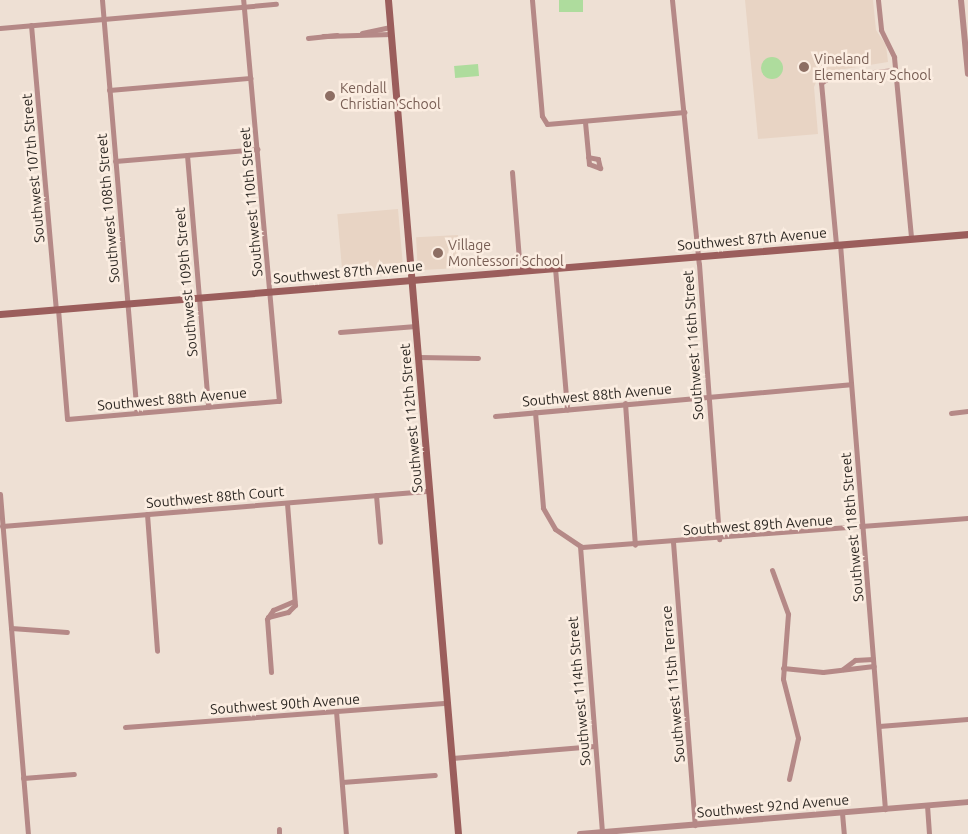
<!DOCTYPE html>
<html>
<head>
<meta charset="utf-8">
<style>
	body { margin:0 }
	#map { position:relative; width:968px; height:834px; overflow:hidden; background:#eee0d4; font-family:Ubuntu,sans-serif }
	div>[style] { position:absolute }
	[style*='--x'] { left:calc(var(--x)*1px); top:calc(var(--y)*1px); width:calc(var(--w)*1px); rotate:calc(var(--a)*1deg) }
	.built>* { inset:0; background:#e8d4c4; transform-origin:0 0 }
	.green>* { inset:0; background:#aedc9d; transform-origin:0 0 }
	.round { border-radius:50% }
	.minor>* { height:5px; margin:-2.5px; padding:0 2.5px; transform-origin:2.5px; border-radius:2.5px; background:#b58987 }
	.tertiary>* { height:6px; margin:-3px; padding:0 3px; transform-origin:3px; border-radius:3px; background:#b58987 }
	.secondary>* { height:7px; margin:-3.5px; padding:0 3.5px; transform-origin:3.5px; border-radius:3.5px; background:#9b5e5c }
	.dots>* { width:14px; height:14px; translate:-50% -50%; box-sizing:border-box; border:2px solid #fbede1; border-radius:50% }
	span { translate:-50% -50%; white-space:nowrap; text-align:center; line-height:1.15; -webkit-text-stroke:5px #fbede1; paint-order:stroke }
	.education-label { font-size:14px; color:#785e54 }
	.left { translate:0 -50%; text-align:left }
	.street-label { font-size:14px; color:#2d2823 }
</style>
</head>
<body>
<div id="map">
	<div class="built">
		<i style="clip-path:polygon(745px 0,873px 0,876px 30px,886px 45px,888px 62px,820px 73px,814px 87px,818px 134px,758px 139px)"></i>
		<i style="left:398px;top:209px;width:61px;height:61px;rotate:85deg"></i>
		<i style="left:458px;top:235px;width:33px;height:42px;rotate:87deg"></i>
	</div>
	<div class="green">
		<i style="left:559px;top:0;width:24px;height:12px"></i>
		<i class="round" style="left:761px;top:57px;width:22px;height:22px"></i>
		<i style="left:478px;top:64px;width:12px;height:24px;rotate:85deg"></i>
	</div>
	<div class="minor">
		<i style="--x:102;--y:0;--w:414;--a:85.2"></i>
		<i style="--x:532;--y:0;--w:116;--a:85.1"></i>
		<i style="--x:542;--y:116;--w:9;--a:58"></i>
		<i style="--x:547;--y:124;--w:138;--a:-5"></i>
		<i style="--x:672;--y:0;--w:265;--a:84.2"></i>
		<i style="--x:699;--y:264;--w:276;--a:85.8"></i>
		<i style="--x:878;--y:0;--w:30;--a:84"></i>
		<i style="--x:881;--y:30;--w:30;--a:64"></i>
		<i style="--x:894;--y:57;--w:182;--a:84.6"></i>
		<i style="--x:31;--y:25;--w:285;--a:85"></i>
		<i style="--x:0;--y:28;--w:277;--a:-5"></i>
		<i style="--x:362;--y:33;--w:29;--a:-12"></i>
		<i style="--x:323;--y:36;--w:68;--a:-1.7"></i>
		<i style="--x:308;--y:38;--w:29;--a:-6"></i>
		<i style="--x:109;--y:90;--w:142;--a:-4.9"></i>
		<i style="--x:585;--y:122;--w:42;--a:84.6"></i>
		<i style="--x:589;--y:164;--w:12;--a:20"></i>
		<i style="--x:600;--y:168;--w:9;--a:-103"></i>
		<i style="--x:598;--y:159;--w:10;--a:-169"></i>
		<i style="--x:187;--y:155;--w:253;--a:85.2"></i>
		<i style="--x:115;--y:161;--w:143;--a:-4.8"></i>
		<i style="--x:512;--y:172;--w:99;--a:85.4"></i>
		<i style="--x:836;--y:244;--w:162;--a:-95.3"></i>
		<i style="--x:821;--y:83;--w:12;--a:-35"></i>
		<i style="--x:831;--y:76;--w:64;--a:-5.4"></i>
		<i style="--x:840;--y:244;--w:567;--a:85.45"></i>
		<i style="--x:555;--y:268;--w:142;--a:85.1"></i>
		<i style="--x:58;--y:309;--w:110;--a:85.3"></i>
		<i style="--x:67;--y:419;--w:213;--a:-4.9"></i>
		<i style="--x:279;--y:401;--w:403;--a:-95.1"></i>
		<i style="--x:340;--y:332;--w:76;--a:-4.5"></i>
		<i style="--x:419;--y:357;--w:59;--a:1"></i>
		<i style="--x:625;--y:403;--w:142;--a:86"></i>
		<i style="--x:535;--y:412;--w:96;--a:85.2"></i>
		<i style="--x:543;--y:508;--w:24;--a:60"></i>
		<i style="--x:555;--y:529;--w:32;--a:34"></i>
		<i style="--x:582;--y:547;--w:387;--a:-4.3"></i>
		<i style="--x:951;--y:413;--w:17;--a:-7"></i>
		<i style="--x:495;--y:416;--w:357;--a:-5.1"></i>
		<i style="--x:0;--y:494;--w:341;--a:85.3"></i>
		<i style="--x:376;--y:495;--w:47;--a:85.1"></i>
		<i style="--x:147;--y:514;--w:137;--a:85.8"></i>
		<i style="--x:2;--y:526;--w:429;--a:-4.7"></i>
		<i style="--x:673;--y:542;--w:284;--a:85.6"></i>
		<i style="--x:580;--y:546;--w:289;--a:85.6"></i>
		<i style="--x:772;--y:570;--w:47;--a:70"></i>
		<i style="--x:788;--y:614;--w:65;--a:94.4"></i>
		<i style="--x:783;--y:679;--w:61;--a:75.7"></i>
		<i style="--x:798;--y:738;--w:42;--a:102.4"></i>
		<i style="--x:268;--y:617;--w:21;--a:-14"></i>
		<i style="--x:288;--y:612;--w:10;--a:-45"></i>
		<i style="--x:295;--y:605;--w:102;--a:-94.5"></i>
		<i style="--x:11;--y:628;--w:56;--a:4.1"></i>
		<i style="--x:783;--y:668;--w:40;--a:5.7"></i>
		<i style="--x:823;--y:672;--w:51;--a:-6.7"></i>
		<i style="--x:843;--y:669;--w:15;--a:-37"></i>
		<i style="--x:855;--y:660;--w:18;--a:-3"></i>
		<i style="--x:271;--y:672;--w:53;--a:-94.3"></i>
		<i style="--x:267;--y:619;--w:11;--a:-56"></i>
		<i style="--x:273;--y:610;--w:23;--a:-23"></i>
		<i style="--x:336;--y:711;--w:123;--a:85.4"></i>
		<i style="--x:879;--y:726;--w:89;--a:-4.5"></i>
		<i style="--x:125;--y:727;--w:323;--a:-4.3"></i>
		<i style="--x:452;--y:758;--w:143;--a:-4.8"></i>
		<i style="--x:23;--y:778;--w:51;--a:-4.5"></i>
		<i style="--x:342;--y:782;--w:93;--a:-4.3"></i>
		<i style="--x:927;--y:805;--w:29;--a:86"></i>
		<i style="--x:842;--y:813;--w:21;--a:85"></i>
		<i style="--x:279;--y:829;--w:5;--a:90"></i>
	</div>
	<div class="tertiary">
		<i style="--x:961;--y:0;--w:74;--a:84.6"></i>
		<i style="--x:580;--y:834;--w:389;--a:-4.7"></i>
	</div>
	<div class="secondary">
		<i style="--x:388;--y:0;--w:837;--a:85.2"></i>
		<i style="--x:0;--y:314;--w:971;--a:-4.72"></i>
	</div>
	<div class="dots">
		<i style="left:804px;top:67px;background:#8d6e63"></i>
		<i style="left:330px;top:96px;background:#8d6e63"></i>
		<i style="left:438px;top:253px;background:#8d6e63"></i>
	</div>
	<div class="education-label">
		<span class="left" style="left:814px;top:67px">Vineland<br>Elementary School</span>
		<span class="left" style="left:340px;top:96px">Kendall<br>Christian School</span>
		<span class="left" style="left:448px;top:253px">Village<br>Montessori School</span>
	</div>
	<div class="street-label">
		<span style="left:33px;top:168px;rotate:-95deg">Southwest 107th Street</span>
		<span style="left:251px;top:202px;rotate:-95deg">Southwest 110th Street</span>
		<span style="left:108px;top:208px;rotate:-95deg">Southwest 108th Street</span>
		<span style="left:752px;top:239px;rotate:-5deg">Southwest 87th Avenue</span>
		<span style="left:348px;top:272px;rotate:-5deg">Southwest 87th Avenue</span>
		<span style="left:186px;top:282px;rotate:-95deg">Southwest 109th Street</span>
		<span style="left:693px;top:345px;rotate:-94deg">Southwest 116th Street</span>
		<span style="left:597px;top:395px;rotate:-5deg">Southwest 88th Avenue</span>
		<span style="left:172px;top:399px;rotate:-5deg">Southwest 88th Avenue</span>
		<span style="left:411px;top:418px;rotate:-95deg">Southwest 112th Street</span>
		<span style="left:215px;top:497px;rotate:-5deg">Southwest 88th Court</span>
		<span style="left:758px;top:525px;rotate:-4deg">Southwest 89th Avenue</span>
		<span style="left:852px;top:527px;rotate:-95deg">Southwest 118th Street</span>
		<span style="left:673px;top:684px;rotate:-95deg">Southwest 115th Terrace</span>
		<span style="left:579px;top:691px;rotate:-95deg">Southwest 114th Street</span>
		<span style="left:285px;top:704px;rotate:-4deg">Southwest 90th Avenue</span>
		<span style="left:773px;top:806px;rotate:-5deg">Southwest 92nd Avenue</span>
	</div>
</div>
</body>
</html>
